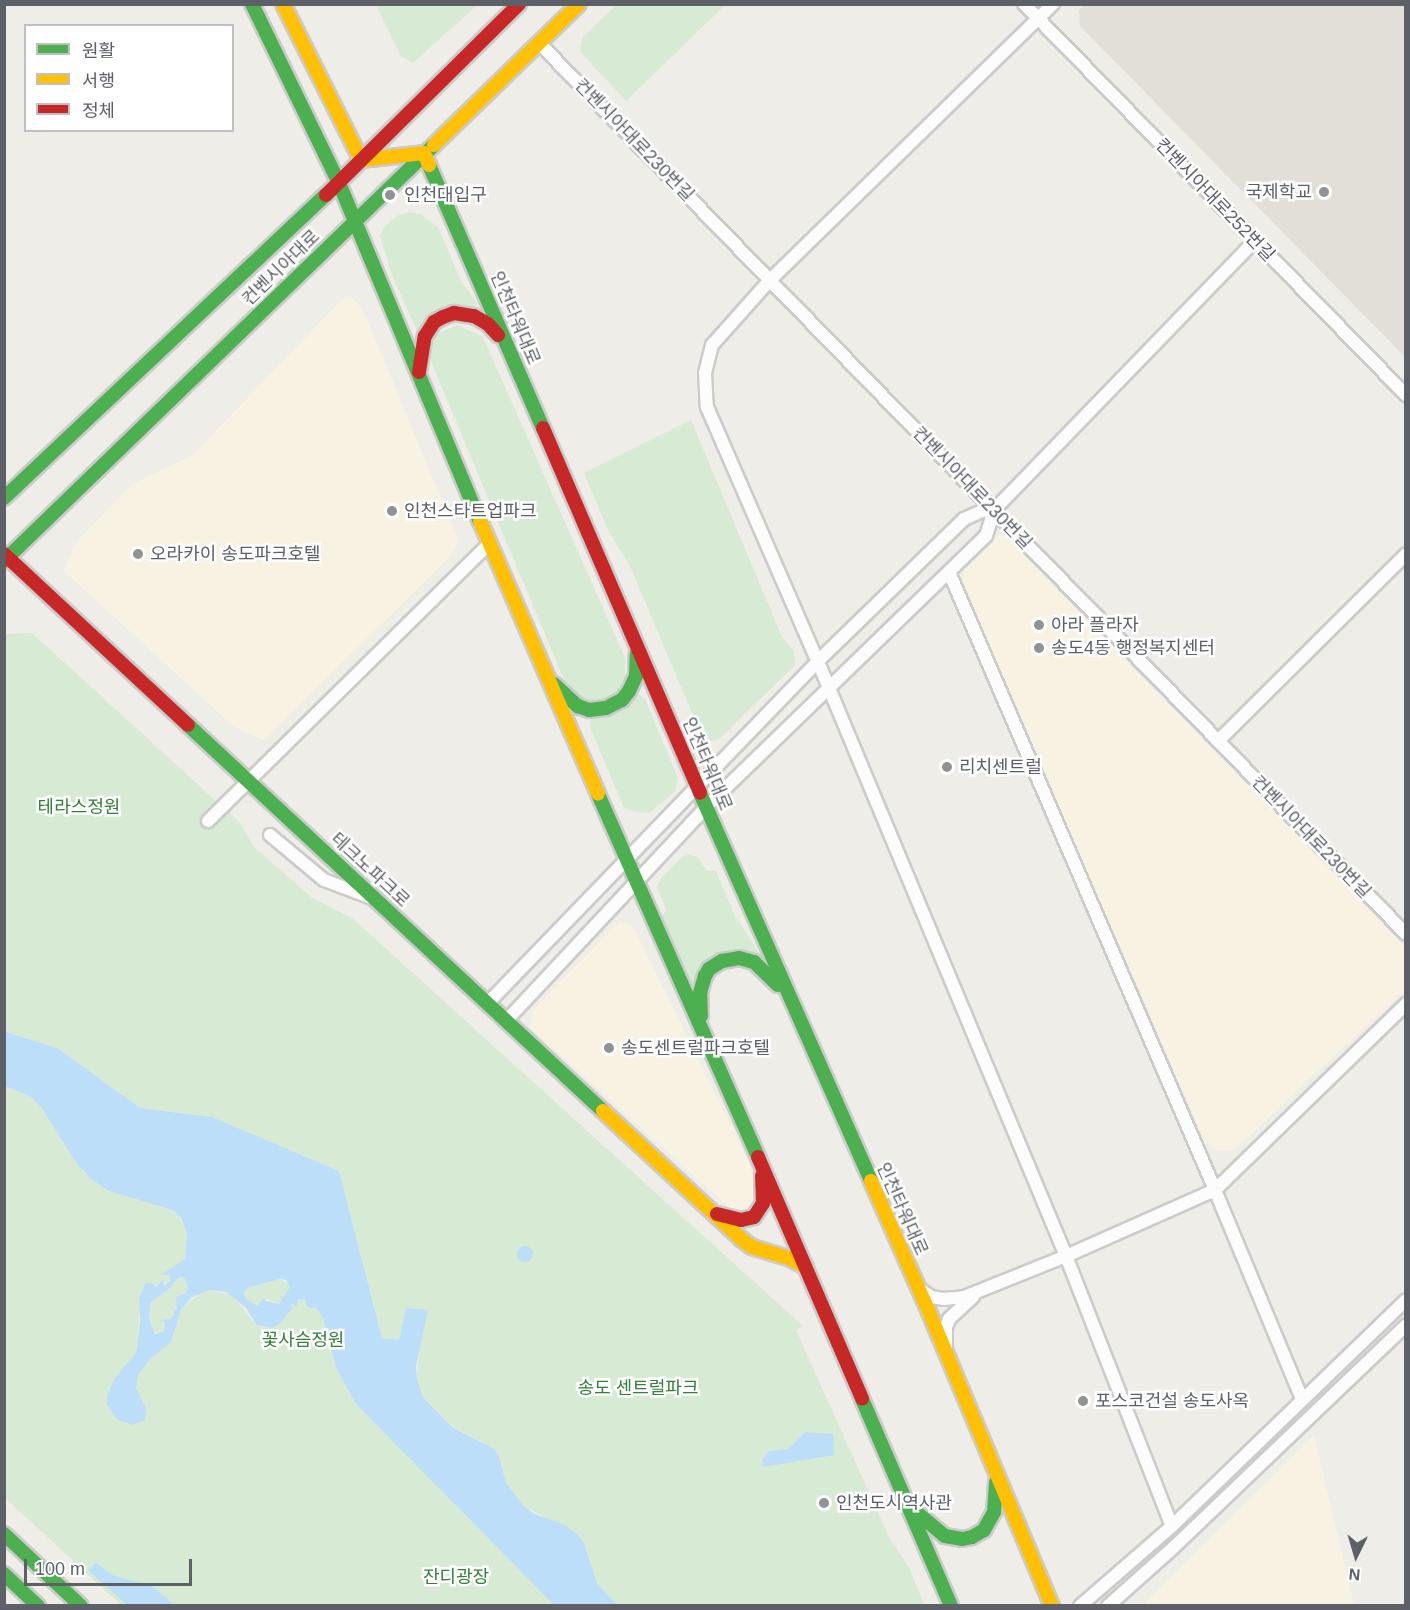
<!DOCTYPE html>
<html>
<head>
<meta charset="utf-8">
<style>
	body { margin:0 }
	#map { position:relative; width:1410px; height:1610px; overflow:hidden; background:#eeede8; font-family:Arial,"Noto Sans KR",sans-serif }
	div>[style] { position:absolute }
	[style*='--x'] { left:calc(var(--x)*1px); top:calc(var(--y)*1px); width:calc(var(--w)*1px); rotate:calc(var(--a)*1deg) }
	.commercial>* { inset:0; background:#f7f2e1 }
	.education>* { inset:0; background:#e1dfd8 }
	.green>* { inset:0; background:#d6ead4 }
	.water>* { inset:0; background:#bcdef8 }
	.round { border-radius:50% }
	.roads { filter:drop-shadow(2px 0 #cbcbca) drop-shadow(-2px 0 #cbcbca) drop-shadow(0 2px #cbcbca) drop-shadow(0 -2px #cbcbca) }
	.street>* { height:12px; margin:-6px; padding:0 6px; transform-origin:6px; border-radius:6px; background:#fcfcfc }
	.fast>* { height:14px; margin:-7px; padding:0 7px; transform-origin:7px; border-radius:7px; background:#4caf50 }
	.slow>* { height:14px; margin:-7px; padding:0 7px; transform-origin:7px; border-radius:7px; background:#ffc107 }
	.jam>* { height:14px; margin:-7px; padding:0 7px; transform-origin:7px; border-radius:7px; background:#c62828 }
	.dots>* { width:16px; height:16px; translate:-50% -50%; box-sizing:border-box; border:3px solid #fff; border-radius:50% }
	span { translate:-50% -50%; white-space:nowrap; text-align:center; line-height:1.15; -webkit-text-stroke:5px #fff; paint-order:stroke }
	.street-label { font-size:18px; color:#5d6167 }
	.poi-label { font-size:18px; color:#5d6167 }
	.right { translate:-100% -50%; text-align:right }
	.left { translate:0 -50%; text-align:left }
	.park-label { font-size:18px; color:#328137 }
	.frame { position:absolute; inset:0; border:6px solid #5d6167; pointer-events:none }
	.legend { position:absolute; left:24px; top:24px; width:210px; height:108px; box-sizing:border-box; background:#fff; border:2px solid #bec0c2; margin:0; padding:8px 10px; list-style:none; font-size:18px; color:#5d6167 }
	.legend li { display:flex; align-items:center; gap:12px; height:30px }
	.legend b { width:30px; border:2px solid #bec0c2 }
	.north { position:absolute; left:1326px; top:1526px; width:60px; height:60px; -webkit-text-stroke:4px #fff; paint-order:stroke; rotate:185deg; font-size:16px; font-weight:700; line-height:24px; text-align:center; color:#5d6167 }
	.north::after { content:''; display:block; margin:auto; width:21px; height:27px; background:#5d6167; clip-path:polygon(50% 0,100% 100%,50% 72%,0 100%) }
	.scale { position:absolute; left:24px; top:1559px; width:168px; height:27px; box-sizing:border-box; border:3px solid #5d6167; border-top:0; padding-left:8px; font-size:18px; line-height:21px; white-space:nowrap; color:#5d6167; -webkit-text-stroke:4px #fff; paint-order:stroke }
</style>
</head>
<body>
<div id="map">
	<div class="commercial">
		<i style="clip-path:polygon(353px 298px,364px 312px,457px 537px,458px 544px,449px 558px,263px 740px,234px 727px,65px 572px,66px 564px,77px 541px,132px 484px,193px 455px,342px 299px)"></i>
		<i style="clip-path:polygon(1003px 534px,1405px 947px,1405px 990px,1234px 1150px,1217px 1150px,1205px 1142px,1109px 921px,1094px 905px,962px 581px,963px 569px,998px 535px)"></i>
		<i style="clip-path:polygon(621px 922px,630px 925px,636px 932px,749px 1163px,756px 1188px,756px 1201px,746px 1212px,733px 1211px,529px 1027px,533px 1010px,614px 927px)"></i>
		<i style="clip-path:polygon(1314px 1435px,1354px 1605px,1143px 1605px)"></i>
	</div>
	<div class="education">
		<i style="clip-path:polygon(1085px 5px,1405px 5px,1405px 357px,1080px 26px,1079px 10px)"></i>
	</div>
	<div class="green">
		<i style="clip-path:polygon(376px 5px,477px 5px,413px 63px,401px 56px)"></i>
		<i style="clip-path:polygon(616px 5px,616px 4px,725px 5px,626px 101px,580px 51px,582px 38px)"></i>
		<i style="clip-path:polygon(409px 212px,420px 214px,438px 227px,461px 281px,477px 303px,475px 309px,422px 333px,417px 331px,392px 275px,380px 236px,385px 226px,397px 216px)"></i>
		<i style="clip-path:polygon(457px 325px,483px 337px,625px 658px,625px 683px,614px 698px,600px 703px,583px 701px,565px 682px,430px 359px,432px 343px,437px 334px)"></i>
		<i style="clip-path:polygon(691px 420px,782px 637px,794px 651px,795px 661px,794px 666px,718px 740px,709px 741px,703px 739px,630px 566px,608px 530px,584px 473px)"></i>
		<i style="clip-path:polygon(32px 633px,240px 823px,254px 847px,311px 897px,352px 918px,803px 1326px,796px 1330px,889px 1537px,910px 1569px,924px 1605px,617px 1605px,597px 1583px,584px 1543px,578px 1535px,524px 1506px,506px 1483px,499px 1456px,483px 1442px,453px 1427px,423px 1397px,417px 1379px,419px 1348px,406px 1308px,399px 1340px,382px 1338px,339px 1171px,212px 1117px,140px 1108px,59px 1049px,5px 1031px,5px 634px)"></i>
		<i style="clip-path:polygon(636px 693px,645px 699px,678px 778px,675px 791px,651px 812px,641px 813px,624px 808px,590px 727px,591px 716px)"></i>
		<i style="clip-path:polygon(688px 855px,698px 857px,707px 871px,716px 871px,734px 914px,767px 965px,727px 953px,695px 998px,660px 919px,666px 910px,657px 887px,661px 878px,682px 857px)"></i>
		<i style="clip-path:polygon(5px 1086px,31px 1097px,41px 1107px,84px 1173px,173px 1210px,184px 1223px,187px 1232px,185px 1259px,166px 1273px,171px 1276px,167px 1284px,162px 1281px,156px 1288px,152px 1284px,150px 1286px,146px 1283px,141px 1296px,136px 1353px,171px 1342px,181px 1310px,201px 1292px,209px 1290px,232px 1295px,252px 1320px,262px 1327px,271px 1328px,280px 1324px,291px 1304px,294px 1305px,298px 1299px,307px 1300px,306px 1305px,317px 1309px,323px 1318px,337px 1370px,356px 1404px,554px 1605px,121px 1605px,5px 1498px)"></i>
		<i style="clip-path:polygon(184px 1277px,188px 1287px,185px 1294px,178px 1296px,177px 1310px,172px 1309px,174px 1315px,170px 1319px,158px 1320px,165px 1322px,164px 1333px,153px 1333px,149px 1319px,152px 1300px,170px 1288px,178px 1278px)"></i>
		<i style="clip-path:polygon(279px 1279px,290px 1284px,288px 1293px,279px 1304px,264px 1298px,257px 1306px,246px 1299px,244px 1293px,247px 1288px)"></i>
	</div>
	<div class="water">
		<i style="clip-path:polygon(evenodd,4px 1031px,59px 1049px,140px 1108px,212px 1117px,339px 1171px,382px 1338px,399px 1340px,406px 1308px,428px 1310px,416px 1366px,417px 1379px,423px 1397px,452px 1427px,493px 1448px,499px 1456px,506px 1483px,524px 1506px,535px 1514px,565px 1525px,578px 1535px,584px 1543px,597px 1583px,617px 1605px,554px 1605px,356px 1404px,337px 1370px,323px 1318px,317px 1309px,306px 1306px,306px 1300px,298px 1299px,297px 1306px,291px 1304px,292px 1308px,280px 1324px,272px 1328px,257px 1325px,246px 1308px,226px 1292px,209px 1290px,192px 1297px,181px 1310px,171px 1342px,150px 1359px,138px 1375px,136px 1388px,146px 1408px,145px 1420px,132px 1425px,117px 1419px,107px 1405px,107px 1396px,115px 1378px,136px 1353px,140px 1321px,139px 1298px,146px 1283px,154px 1284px,156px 1288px,162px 1280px,165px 1285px,170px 1281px,170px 1275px,161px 1275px,185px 1259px,187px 1232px,181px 1218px,173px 1210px,109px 1191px,91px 1179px,77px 1164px,41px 1107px,31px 1097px,5px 1086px,4px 1031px,184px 1277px,188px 1287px,185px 1294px,176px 1297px,177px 1310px,173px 1309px,174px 1315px,170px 1319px,159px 1320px,165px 1322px,164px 1332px,155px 1334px,149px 1319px,151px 1302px,170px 1288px,178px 1278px,184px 1277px,4px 1031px,280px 1279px,286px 1280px,290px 1287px,279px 1304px,266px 1301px,264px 1298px,257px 1306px,246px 1299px,244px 1293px,247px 1288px,280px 1279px)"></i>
		<i class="round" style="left:517px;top:1246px;width:16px;height:16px"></i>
		<i style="clip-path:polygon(805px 1432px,833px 1434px,834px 1455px,763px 1467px,762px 1459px,769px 1451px,788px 1449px)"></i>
		<i style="clip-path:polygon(96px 1563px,112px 1575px,154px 1587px,174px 1605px,127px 1605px,88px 1570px)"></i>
	</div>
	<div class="roads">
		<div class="street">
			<i style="--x:1024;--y:4;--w:547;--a:45.67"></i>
			<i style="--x:1053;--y:4;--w:395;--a:135.7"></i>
			<i style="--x:770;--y:280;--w:87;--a:131.7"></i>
			<i style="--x:712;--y:345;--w:29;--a:104"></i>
			<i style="--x:705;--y:373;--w:34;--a:87"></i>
			<i style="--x:707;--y:407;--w:306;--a:66.5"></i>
			<i style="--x:829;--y:688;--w:615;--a:67.35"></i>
			<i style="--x:1066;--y:1256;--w:290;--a:68.6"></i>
			<i style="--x:539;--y:43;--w:1243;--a:45.78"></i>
			<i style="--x:949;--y:572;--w:673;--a:66.71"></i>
			<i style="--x:1215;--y:1190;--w:226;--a:67.4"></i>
			<i style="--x:1218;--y:741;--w:265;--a:-44.8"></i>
			<i style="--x:208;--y:821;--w:396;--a:-44.6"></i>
			<i style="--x:270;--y:835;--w:70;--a:39.8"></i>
			<i style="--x:324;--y:880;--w:51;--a:20.6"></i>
			<i style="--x:487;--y:1004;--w:475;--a:-46"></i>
			<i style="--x:817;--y:662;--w:205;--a:-44.2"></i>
			<i style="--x:964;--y:519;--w:20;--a:-24"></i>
			<i style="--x:982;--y:511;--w:12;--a:-5"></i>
			<i style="--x:506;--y:1021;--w:293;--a:-46.9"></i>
			<i style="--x:706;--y:807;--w:390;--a:-44.1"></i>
			<i style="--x:986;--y:536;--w:27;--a:-73"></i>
			<i style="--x:994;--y:510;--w:375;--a:-45.9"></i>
			<i style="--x:920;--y:1289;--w:14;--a:36"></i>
			<i style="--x:931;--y:1297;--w:12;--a:9"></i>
			<i style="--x:943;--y:1299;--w:21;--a:-5"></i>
			<i style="--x:964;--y:1297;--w:110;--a:-21.9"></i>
			<i style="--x:1066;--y:1256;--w:163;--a:-23.9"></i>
			<i style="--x:1215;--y:1190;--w:267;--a:-44.2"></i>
			<i style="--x:946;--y:1346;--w:19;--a:-90"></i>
			<i style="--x:946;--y:1327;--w:9;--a:-69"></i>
			<i style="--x:949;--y:1319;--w:33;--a:-43"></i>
			<i style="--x:1080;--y:1606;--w:122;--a:-41"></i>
			<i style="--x:1172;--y:1526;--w:325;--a:-44"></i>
			<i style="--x:1108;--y:1606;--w:89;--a:-41.8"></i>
			<i style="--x:1174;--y:1547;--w:321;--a:-43.7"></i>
		</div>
		<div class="fast">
			<i style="--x:252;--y:4;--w:199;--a:64.1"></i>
			<i style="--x:339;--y:183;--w:366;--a:67.4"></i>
			<i style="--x:429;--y:165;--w:287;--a:66.6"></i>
			<i style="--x:4;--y:498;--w:442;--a:-43.3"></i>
			<i style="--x:4;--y:561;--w:598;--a:-44.05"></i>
			<i style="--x:554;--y:684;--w:33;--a:43"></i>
			<i style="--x:578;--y:706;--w:12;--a:20"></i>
			<i style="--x:589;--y:710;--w:17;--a:-7"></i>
			<i style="--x:606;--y:708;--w:18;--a:-27"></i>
			<i style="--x:622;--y:700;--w:11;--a:-52"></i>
			<i style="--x:629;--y:691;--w:17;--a:-65"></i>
			<i style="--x:636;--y:676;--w:23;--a:-88"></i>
			<i style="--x:188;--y:725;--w:567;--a:42.93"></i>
			<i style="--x:700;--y:793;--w:424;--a:66.2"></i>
			<i style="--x:598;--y:794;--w:397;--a:66.2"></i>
			<i style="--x:701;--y:1016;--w:23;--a:-92"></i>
			<i style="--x:700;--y:993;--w:18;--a:-74"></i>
			<i style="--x:705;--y:976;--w:8;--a:-60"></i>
			<i style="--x:709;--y:969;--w:15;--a:-32"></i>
			<i style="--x:722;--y:961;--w:17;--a:-10"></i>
			<i style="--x:739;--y:958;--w:16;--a:15"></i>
			<i style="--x:754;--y:962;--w:33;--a:44"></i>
			<i style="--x:862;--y:1399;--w:225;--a:66.7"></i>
			<i style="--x:915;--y:1511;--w:39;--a:40"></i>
			<i style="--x:945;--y:1536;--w:17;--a:10"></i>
			<i style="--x:962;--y:1539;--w:10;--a:-11"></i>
			<i style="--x:972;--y:1537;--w:14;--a:-30"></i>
			<i style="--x:984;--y:1530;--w:21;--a:-61"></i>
			<i style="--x:994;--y:1512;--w:30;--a:-86"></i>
			<i style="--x:4;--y:1534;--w:105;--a:43.1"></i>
			<i style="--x:4;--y:1574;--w:47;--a:43.3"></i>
		</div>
		<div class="slow">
			<i style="--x:283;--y:4;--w:174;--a:63.4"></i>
			<i style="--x:361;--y:160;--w:63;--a:-6.3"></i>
			<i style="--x:424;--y:153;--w:13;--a:67"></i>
			<i style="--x:434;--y:145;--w:202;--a:-44.2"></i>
			<i style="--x:480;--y:521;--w:297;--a:66.6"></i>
			<i style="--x:603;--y:1111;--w:188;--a:42.8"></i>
			<i style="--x:741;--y:1239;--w:14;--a:36"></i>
			<i style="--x:752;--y:1247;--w:39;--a:17"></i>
			<i style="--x:789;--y:1258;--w:19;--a:28"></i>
			<i style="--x:871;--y:1181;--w:143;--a:66.1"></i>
			<i style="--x:929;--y:1312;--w:319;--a:67.3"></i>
		</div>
		<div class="jam">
			<i style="--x:326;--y:195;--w:272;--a:-44.7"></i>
			<i style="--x:419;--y:372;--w:36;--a:-81"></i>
			<i style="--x:425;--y:336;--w:17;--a:-57"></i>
			<i style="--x:434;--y:322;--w:10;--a:-29"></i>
			<i style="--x:443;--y:317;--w:12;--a:-20"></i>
			<i style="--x:454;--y:313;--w:20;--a:9"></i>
			<i style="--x:474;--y:316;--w:16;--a:30"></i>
			<i style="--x:488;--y:324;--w:15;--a:48"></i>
			<i style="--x:543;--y:428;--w:397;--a:66.7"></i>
			<i style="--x:4;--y:554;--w:251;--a:42.9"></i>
			<i style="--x:758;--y:1157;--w:263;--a:66.7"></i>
			<i style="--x:717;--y:1214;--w:25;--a:14"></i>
			<i style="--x:741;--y:1220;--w:13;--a:-13"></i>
			<i style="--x:754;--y:1217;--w:17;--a:-57"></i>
			<i style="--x:763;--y:1203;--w:27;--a:-92"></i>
		</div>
	</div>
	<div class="dots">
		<i style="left:1324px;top:192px;background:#909294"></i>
		<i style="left:390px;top:195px;background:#909294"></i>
		<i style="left:392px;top:511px;background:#909294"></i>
		<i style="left:138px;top:554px;background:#909294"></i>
		<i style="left:1039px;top:625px;background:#909294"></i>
		<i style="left:1039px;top:648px;background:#909294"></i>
		<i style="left:947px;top:767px;background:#909294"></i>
		<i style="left:609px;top:1048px;background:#909294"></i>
		<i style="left:1083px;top:1401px;background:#909294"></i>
		<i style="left:824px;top:1503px;background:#909294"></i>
	</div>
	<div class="street-label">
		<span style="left:634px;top:140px;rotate:46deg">컨벤시아대로230번길</span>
		<span style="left:1215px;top:200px;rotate:46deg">컨벤시아대로252번길</span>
		<span style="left:281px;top:268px;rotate:-44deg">컨벤시아대로</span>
		<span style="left:515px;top:318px;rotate:67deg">인천타워대로</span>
		<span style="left:972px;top:488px;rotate:46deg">컨벤시아대로230번길</span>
		<span style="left:707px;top:764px;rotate:67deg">인천타워대로</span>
		<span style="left:1311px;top:837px;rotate:46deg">컨벤시아대로230번길</span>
		<span style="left:370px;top:870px;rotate:43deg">테크노파크로</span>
		<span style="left:902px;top:1209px;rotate:66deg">인천타워대로</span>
	</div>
	<div class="poi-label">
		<span class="right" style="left:1312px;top:192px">국제학교</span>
		<span class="left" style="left:404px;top:195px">인천대입구</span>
		<span class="left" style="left:404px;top:511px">인천스타트업파크</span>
		<span class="left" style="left:150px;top:554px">오라카이 송도파크호텔</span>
		<span class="left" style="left:1051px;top:625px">아라 플라자</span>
		<span class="left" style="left:1051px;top:648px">송도4동 행정복지센터</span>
		<span class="left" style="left:959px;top:767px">리치센트럴</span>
		<span class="left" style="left:621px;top:1048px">송도센트럴파크호텔</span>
		<span class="left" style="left:1095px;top:1401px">포스코건설 송도사옥</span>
		<span class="left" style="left:836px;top:1503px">인천도시역사관</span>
	</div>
	<div class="park-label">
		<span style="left:79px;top:807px">테라스정원</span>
		<span style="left:303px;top:1340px">꽃사슴정원</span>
		<span style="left:638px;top:1388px">송도 센트럴파크</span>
		<span style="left:456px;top:1577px">잔디광장</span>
	</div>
	<div class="frame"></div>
	<ul class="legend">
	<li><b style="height:8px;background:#4caf50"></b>원활</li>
	<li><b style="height:8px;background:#ffc107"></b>서행</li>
	<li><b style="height:8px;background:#c62828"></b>정체</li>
	</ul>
	<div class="north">N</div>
	<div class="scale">100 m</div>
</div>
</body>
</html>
